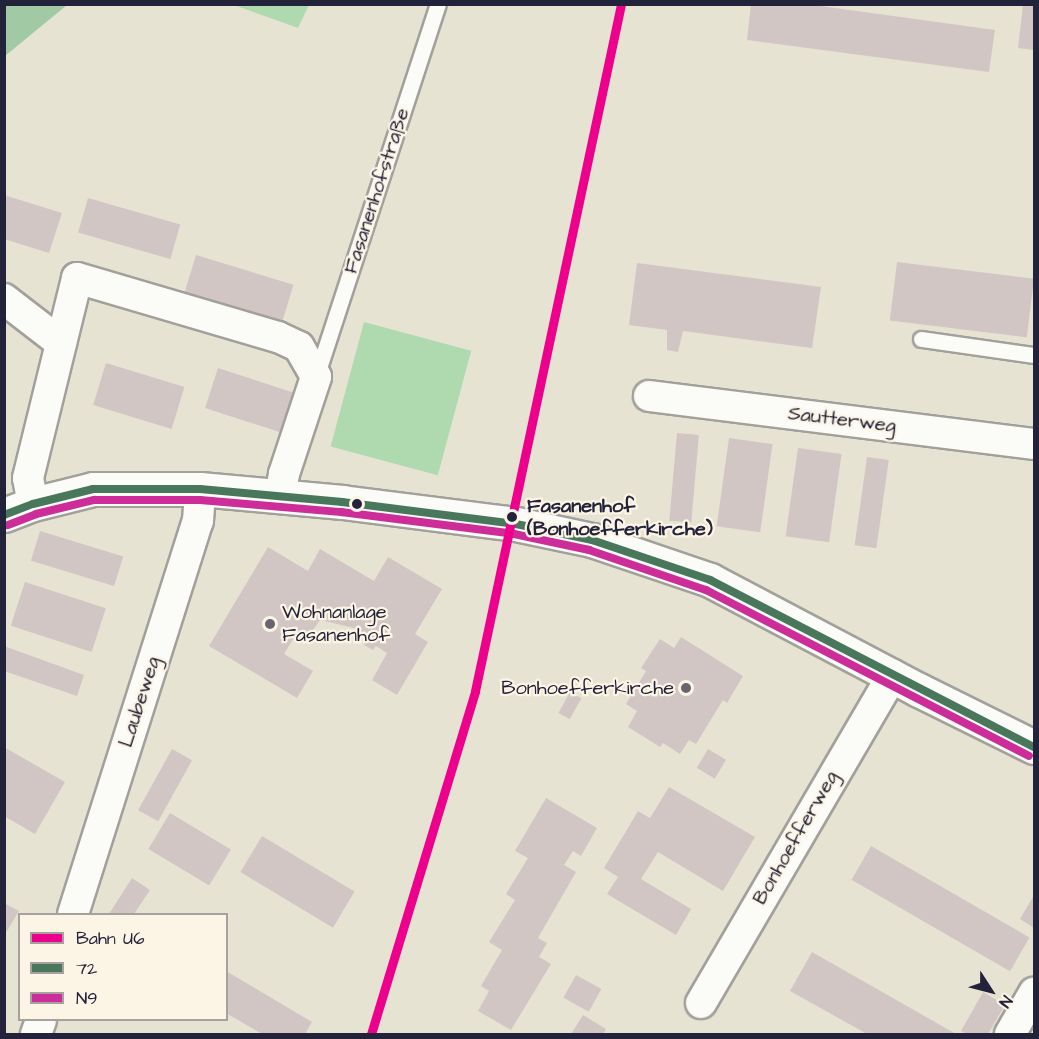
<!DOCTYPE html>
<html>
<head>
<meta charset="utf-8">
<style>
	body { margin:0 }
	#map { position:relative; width:1039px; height:1039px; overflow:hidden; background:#e7e3d3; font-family:"Architects Daughter",sans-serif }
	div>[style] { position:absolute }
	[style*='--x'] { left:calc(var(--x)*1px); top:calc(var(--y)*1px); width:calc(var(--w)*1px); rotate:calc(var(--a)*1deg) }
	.green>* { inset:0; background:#afdab0; transform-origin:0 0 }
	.forest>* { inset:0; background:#a1caa4 }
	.building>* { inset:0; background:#d2c6c4; transform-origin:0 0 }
	.roads { filter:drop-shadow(2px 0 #a2a09a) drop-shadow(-2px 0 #a2a09a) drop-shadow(0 2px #a2a09a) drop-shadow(0 -2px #a2a09a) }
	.lane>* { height:15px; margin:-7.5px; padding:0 7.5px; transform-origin:7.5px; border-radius:7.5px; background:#fbfbf8 }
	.street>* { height:30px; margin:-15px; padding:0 15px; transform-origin:15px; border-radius:15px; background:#fbfbf8 }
	.secondary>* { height:33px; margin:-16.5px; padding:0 16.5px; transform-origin:16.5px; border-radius:16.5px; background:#fbfbf8 }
	.bus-1>* { height:8px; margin:-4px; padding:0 4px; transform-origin:4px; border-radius:4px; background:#48775c }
	.bus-2>* { height:8px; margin:-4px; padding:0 4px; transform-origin:4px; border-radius:4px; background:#cd2d98 }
	.rail-1>* { height:9px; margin:-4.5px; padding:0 4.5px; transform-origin:4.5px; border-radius:4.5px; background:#ec008c }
	.dots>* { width:16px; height:16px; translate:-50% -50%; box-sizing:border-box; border:3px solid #fcf5e5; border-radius:50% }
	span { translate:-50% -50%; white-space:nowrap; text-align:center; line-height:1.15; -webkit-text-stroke:4.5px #fcf5e5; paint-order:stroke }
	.street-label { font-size:20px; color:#22223b }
	.stop-label { font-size:20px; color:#22223b; font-weight:700 }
	.left { translate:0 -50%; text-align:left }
	.poi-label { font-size:20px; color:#22223b }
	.right { translate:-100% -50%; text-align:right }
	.frame { position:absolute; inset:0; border:6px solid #22223b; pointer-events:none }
	.legend { position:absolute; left:18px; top:913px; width:210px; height:108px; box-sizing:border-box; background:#fcf5e5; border:2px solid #a5a1a1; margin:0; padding:8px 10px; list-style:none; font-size:18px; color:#22223b }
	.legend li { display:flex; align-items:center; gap:12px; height:30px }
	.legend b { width:30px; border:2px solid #a5a1a1 }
	.north { position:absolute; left:961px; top:961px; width:60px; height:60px; -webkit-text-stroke:4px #fcf5e5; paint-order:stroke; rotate:126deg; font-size:16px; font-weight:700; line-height:24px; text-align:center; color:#22223b }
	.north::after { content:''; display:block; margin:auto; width:21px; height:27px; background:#22223b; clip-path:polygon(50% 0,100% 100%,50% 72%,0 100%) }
</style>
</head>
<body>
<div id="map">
	<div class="green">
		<i style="clip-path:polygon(234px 5px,309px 5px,298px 28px)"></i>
		<i style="left:364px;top:322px;width:111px;height:129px;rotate:15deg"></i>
	</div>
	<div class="forest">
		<i style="clip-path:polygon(5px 4px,67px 4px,67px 5px,5px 56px)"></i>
	</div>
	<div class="building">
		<i style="clip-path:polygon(751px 4px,806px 4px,995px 30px,989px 72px,747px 40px)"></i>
		<i style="clip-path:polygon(1023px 5px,1034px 6px,1034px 50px,1018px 48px)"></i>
		<i style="clip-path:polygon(4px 195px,62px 213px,49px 253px,4px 239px)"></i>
		<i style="left:88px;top:198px;width:96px;height:36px;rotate:16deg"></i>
		<i style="left:196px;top:255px;width:102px;height:41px;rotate:17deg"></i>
		<i style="left:897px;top:262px;width:138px;height:59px;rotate:7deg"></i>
		<i style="clip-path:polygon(637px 263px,821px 287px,812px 348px,683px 331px,678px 352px,667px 350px,667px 330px,629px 325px)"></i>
		<i style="left:106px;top:363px;width:82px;height:44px;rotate:17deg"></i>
		<i style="left:218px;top:368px;width:79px;height:42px;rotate:18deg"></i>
		<i style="left:677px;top:433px;width:22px;height:88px;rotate:5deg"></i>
		<i style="left:729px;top:438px;width:44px;height:89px;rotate:8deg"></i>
		<i style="left:798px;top:448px;width:44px;height:89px;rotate:8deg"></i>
		<i style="left:867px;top:457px;width:22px;height:89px;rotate:8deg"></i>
		<i style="left:40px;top:531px;width:87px;height:31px;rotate:17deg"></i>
		<i style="clip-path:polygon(268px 547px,308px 571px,320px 549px,374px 581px,388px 557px,442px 589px,415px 634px,428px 642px,397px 695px,372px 680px,387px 653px,376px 646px,373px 650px,364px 645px,369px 637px,354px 628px,320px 620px,311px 633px,315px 636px,310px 644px,295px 636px,284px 654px,313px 671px,297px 698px,209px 646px)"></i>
		<i style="left:25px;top:582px;width:85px;height:46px;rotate:18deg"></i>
		<i style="clip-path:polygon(681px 637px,743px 676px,727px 703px,723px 700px,696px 744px,689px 740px,680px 754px,663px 743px,660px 747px,628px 727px,637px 711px,626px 704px,646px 671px,641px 668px,660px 639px,674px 648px)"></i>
		<i style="clip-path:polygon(4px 646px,84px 675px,77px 696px,4px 671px)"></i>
		<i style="left:570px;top:692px;width:13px;height:24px;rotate:29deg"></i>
		<i style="clip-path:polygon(4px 747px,65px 782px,35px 834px,4px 816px)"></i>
		<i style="left:172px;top:749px;width:23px;height:70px;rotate:29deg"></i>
		<i style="left:708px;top:749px;width:21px;height:22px;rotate:31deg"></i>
		<i style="clip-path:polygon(669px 787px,755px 837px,723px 891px,658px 852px,641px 879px,691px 909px,676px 935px,607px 894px,618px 877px,604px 868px,638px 811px,650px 818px)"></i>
		<i style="clip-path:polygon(546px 798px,597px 828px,581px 856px,573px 851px,564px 865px,576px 872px,538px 938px,547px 943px,539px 957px,551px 964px,511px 1030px,478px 1011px,489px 991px,481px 986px,502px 950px,489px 942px,515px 900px,506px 894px,528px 858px,515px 851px)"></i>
		<i style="left:170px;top:813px;width:71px;height:42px;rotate:31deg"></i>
		<i style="left:262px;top:836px;width:108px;height:42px;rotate:31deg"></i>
		<i style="left:871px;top:846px;width:183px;height:39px;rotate:30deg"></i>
		<i style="clip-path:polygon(132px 878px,150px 890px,134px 914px,109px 914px)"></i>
		<i style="clip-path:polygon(1034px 895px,1034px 928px,1020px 919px)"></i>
		<i style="clip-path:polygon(4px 903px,19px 911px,4px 936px)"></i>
		<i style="clip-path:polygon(812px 952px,863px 981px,956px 1034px,867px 1034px,790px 991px)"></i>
		<i style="clip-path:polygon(226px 971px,312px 1022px,305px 1034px,262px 1034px,226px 1013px)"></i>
		<i style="left:576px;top:975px;width:29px;height:26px;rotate:29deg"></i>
		<i style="clip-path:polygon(983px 992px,1005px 1005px,988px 1034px,967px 1034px,961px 1031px)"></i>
		<i style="clip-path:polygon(583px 1015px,606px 1029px,603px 1034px,571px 1034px)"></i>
	</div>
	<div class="roads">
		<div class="lane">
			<i style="--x:921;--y:339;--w:114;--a:8.1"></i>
			<i style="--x:316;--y:377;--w:392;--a:-71.9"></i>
		</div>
		<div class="street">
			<i style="--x:4;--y:299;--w:72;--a:37.7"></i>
			<i style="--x:649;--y:396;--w:388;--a:7.1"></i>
			<i style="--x:33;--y:504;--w:26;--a:-101"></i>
			<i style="--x:28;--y:478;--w:206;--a:-76.2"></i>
			<i style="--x:77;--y:278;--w:209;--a:16.4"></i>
			<i style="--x:278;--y:337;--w:23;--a:25"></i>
			<i style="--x:299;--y:347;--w:34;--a:60"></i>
			<i style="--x:316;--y:377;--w:102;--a:108.3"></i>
			<i style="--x:284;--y:474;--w:22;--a:100"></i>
			<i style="--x:73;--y:914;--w:412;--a:-72.4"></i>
			<i style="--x:198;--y:521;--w:32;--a:-86"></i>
			<i style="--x:701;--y:1003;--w:380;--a:-59.7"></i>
			<i style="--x:36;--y:1034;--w:15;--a:-70"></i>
			<i style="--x:1010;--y:1034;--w:48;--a:-59.7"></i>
		</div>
		<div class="secondary">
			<i style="--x:4;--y:515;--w:31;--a:-21"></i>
			<i style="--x:33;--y:504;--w:62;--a:-14"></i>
			<i style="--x:93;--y:489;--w:107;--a:0"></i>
			<i style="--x:200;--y:489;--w:143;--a:5.2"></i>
			<i style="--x:342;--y:502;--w:175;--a:7.2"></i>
			<i style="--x:516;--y:524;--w:78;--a:11.9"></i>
			<i style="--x:592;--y:540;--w:125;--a:18.7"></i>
			<i style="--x:710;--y:580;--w:236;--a:27.8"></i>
			<i style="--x:919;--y:690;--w:128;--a:26.4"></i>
		</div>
	</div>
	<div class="bus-1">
		<i style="--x:4;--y:515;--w:31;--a:-21"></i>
		<i style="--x:33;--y:504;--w:62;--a:-14"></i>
		<i style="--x:93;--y:489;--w:107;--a:0"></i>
		<i style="--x:200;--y:489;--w:143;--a:5.2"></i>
		<i style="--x:342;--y:502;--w:175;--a:7.2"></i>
		<i style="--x:516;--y:524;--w:78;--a:11.9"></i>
		<i style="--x:592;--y:540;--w:125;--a:18.7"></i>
		<i style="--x:710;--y:580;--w:365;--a:27.3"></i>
	</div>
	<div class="bus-2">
		<i style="--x:8;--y:525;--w:30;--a:-21"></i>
		<i style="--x:36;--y:514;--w:60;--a:-13.6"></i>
		<i style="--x:94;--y:500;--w:106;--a:0"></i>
		<i style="--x:200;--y:500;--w:142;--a:4.9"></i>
		<i style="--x:341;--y:512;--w:174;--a:7.2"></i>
		<i style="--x:514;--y:534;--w:77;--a:12"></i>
		<i style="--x:589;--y:550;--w:124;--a:18.9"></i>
		<i style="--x:706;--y:590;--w:363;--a:27.2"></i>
	</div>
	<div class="rail-1">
		<i style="--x:371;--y:1034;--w:358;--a:-73.1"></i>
		<i style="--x:475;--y:691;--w:702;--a:-78"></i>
	</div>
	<div class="dots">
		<i style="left:357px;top:504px;background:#22223b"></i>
		<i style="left:512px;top:517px;background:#22223b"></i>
		<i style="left:270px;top:624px;background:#676670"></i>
		<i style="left:686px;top:688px;background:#676670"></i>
	</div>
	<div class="street-label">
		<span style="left:377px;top:191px;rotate:-72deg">Fasanenhofstraße</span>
		<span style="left:842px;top:420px;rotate:7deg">Sautterweg</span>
		<span style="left:140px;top:702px;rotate:-72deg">Laubeweg</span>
		<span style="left:796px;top:838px;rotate:-60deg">Bonhoefferweg</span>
	</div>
	<div class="stop-label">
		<span class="left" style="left:527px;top:518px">Fasanenhof<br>(Bonhoefferkirche)</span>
	</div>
	<div class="poi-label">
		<span class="left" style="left:282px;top:624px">Wohnanlage<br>Fasanenhof</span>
		<span class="right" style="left:674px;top:688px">Bonhoefferkirche</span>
	</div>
	<div class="frame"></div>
	<ul class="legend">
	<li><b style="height:8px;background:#ec008c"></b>Bahn U6</li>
	<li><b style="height:8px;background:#48775c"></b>72</li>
	<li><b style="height:8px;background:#cd2d98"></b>N9</li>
	</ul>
	<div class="north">N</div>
</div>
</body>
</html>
